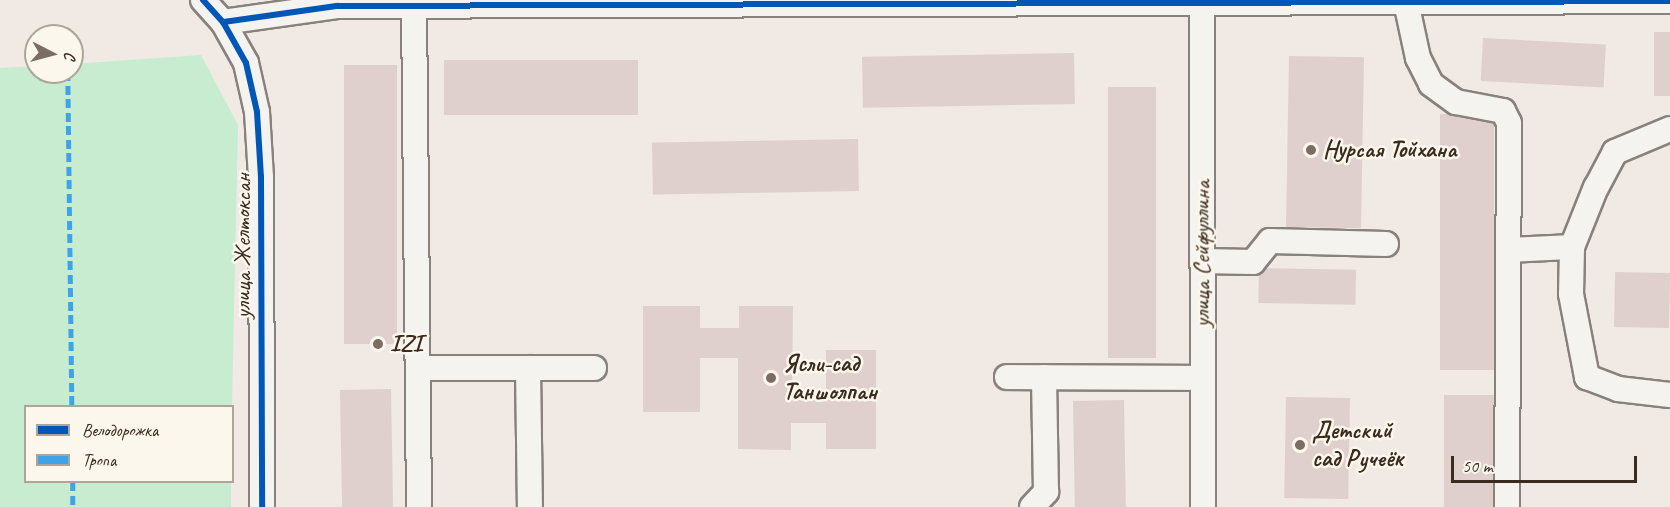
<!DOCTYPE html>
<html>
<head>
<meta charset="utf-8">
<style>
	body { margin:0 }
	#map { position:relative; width:1670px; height:507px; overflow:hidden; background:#f1e9e4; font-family:Caveat,sans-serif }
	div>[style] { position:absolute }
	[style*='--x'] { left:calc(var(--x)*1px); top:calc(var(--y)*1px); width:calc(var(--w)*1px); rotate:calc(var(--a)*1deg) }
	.green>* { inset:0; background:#c8eccf }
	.building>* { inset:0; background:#dfd0cd; transform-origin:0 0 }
	.roads { filter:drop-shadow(2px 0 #88817c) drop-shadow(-2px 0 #88817c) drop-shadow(0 2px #88817c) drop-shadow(0 -2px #88817c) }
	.minor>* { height:24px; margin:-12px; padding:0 12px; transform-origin:12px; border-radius:12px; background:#f5f3ef }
	.quiet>* { height:4.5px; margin-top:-2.25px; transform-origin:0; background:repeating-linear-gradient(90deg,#3fa3ea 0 9px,transparent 0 13.5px) }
	.cycleway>* { height:6px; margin:-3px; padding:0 3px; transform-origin:3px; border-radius:3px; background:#0057b8 }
	.dots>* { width:16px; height:16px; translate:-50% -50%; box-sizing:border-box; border:3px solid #fbf7ec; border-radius:50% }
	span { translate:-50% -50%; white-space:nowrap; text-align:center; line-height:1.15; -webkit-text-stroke:5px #fbf7ec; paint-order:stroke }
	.poi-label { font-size:24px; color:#3b2a1e; font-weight:700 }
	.left { translate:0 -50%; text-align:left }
	.street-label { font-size:24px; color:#3b2a1e }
	.legend { position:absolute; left:24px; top:405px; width:210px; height:78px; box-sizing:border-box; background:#fbf7ec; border:2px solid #aea59a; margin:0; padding:8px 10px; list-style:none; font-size:18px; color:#3b2a1e }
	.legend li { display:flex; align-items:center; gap:12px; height:30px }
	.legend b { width:30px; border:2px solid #aea59a }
	.north { position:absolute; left:24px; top:24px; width:60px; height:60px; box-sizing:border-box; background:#fbf7ec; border:2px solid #aea59a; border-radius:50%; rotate:96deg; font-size:16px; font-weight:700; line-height:24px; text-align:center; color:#3b2a1e }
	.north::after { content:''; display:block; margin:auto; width:21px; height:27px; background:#7b6d63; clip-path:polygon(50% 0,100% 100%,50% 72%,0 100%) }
	.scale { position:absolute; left:1451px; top:456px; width:186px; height:27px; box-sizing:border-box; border:3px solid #3b2a1e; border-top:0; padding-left:8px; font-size:18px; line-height:21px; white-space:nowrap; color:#3b2a1e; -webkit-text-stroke:4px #fbf7ec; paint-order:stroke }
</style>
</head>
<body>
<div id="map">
	<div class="green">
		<i style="clip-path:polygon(201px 55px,238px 125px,232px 406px,26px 406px,26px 482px,231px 482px,231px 507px,0 507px,0 68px,36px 66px,36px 72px,72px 72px,72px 64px)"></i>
	</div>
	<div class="building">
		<i style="left:1670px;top:32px;width:64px;height:16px;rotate:90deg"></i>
		<i style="left:1483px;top:38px;width:123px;height:43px;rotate:3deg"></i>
		<i style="left:1074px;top:53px;width:51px;height:212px;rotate:89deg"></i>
		<i style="left:1289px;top:56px;width:75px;height:171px;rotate:1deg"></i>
		<i style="left:638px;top:60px;width:55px;height:194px;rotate:90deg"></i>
		<i style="left:344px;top:65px;width:53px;height:279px"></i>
		<i style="left:1108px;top:87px;width:48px;height:271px"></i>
		<i style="left:1440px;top:114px;width:54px;height:256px"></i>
		<i style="left:858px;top:139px;width:52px;height:206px;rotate:89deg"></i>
		<i style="left:1259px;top:268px;width:97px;height:35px;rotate:1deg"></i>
		<i style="left:1615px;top:272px;width:55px;height:55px;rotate:1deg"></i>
		<i style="clip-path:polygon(643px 306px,700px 306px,700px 328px,739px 328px,739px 306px,793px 306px,792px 398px,826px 398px,826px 350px,876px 350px,876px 449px,826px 449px,826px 423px,791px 423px,791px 450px,738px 449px,738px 358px,700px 358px,700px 412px,643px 412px)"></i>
		<i style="left:391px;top:389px;width:118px;height:51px;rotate:89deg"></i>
		<i style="left:1444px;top:395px;width:50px;height:112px"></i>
		<i style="left:1286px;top:397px;width:64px;height:101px;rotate:1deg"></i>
		<i style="left:1124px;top:400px;width:107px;height:51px;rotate:89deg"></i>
	</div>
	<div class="roads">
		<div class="minor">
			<i style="--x:203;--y:0;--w:30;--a:48"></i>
			<i style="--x:223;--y:22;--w:47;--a:60.7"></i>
			<i style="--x:246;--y:63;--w:50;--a:77.3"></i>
			<i style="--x:257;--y:112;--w:65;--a:86.5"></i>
			<i style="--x:261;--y:177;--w:330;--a:89.8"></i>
			<i style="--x:1202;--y:0;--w:507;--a:89.89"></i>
			<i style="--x:1406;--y:2;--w:57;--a:77.9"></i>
			<i style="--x:1418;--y:58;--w:29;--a:63"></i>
			<i style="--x:1431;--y:84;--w:31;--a:36"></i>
			<i style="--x:1456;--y:102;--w:48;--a:10.8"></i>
			<i style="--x:1503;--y:111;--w:13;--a:63"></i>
			<i style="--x:1509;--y:123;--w:384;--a:90.3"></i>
			<i style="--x:414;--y:5;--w:502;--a:89.43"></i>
			<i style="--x:223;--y:22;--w:115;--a:-8"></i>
			<i style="--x:337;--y:6;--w:1333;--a:-0.21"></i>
			<i style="--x:1670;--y:129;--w:60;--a:157.3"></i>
			<i style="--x:1615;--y:152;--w:40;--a:118"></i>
			<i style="--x:1596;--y:187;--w:65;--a:111.8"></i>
			<i style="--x:1572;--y:247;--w:47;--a:91.2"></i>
			<i style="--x:1571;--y:294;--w:85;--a:79.1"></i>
			<i style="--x:1587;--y:377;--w:33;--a:21"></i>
			<i style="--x:1618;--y:389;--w:52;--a:6.6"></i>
			<i style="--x:1510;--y:250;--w:62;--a:-2.8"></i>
			<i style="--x:1202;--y:261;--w:51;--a:1.1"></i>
			<i style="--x:1253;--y:262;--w:27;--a:-51"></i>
			<i style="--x:1270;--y:241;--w:116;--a:1.5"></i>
			<i style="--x:418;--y:368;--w:176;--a:0"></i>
			<i style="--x:528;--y:368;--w:139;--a:89.2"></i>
			<i style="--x:1007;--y:377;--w:196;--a:0.3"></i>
			<i style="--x:1032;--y:507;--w:21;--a:-47"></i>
			<i style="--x:1046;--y:492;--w:115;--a:-91"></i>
		</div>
	</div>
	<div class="quiet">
		<i style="--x:68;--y:72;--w:334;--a:89.3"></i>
		<i style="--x:73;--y:482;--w:25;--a:90"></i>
	</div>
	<div class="cycleway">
		<i style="--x:203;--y:0;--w:30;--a:48"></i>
		<i style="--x:223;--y:22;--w:47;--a:60.7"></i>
		<i style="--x:246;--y:63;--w:50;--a:77.3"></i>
		<i style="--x:257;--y:112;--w:65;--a:86.5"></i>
		<i style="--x:261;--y:177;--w:330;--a:89.8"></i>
		<i style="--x:223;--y:22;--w:115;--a:-8"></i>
		<i style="--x:337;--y:6;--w:1333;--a:-0.21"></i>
	</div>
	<div class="dots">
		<i style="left:1311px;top:150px;background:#7b6d63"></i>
		<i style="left:378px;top:344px;background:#7b6d63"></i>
		<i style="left:771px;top:378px;background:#7b6d63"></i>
		<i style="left:1300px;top:445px;background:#7b6d63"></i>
	</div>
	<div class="poi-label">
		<span class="left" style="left:1323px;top:150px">Нурсая Тойхана</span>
		<span class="left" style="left:390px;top:344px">IZI</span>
		<span class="left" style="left:783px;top:378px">Ясли-сад<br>Таншолпан</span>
		<span class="left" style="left:1312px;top:445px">Детский<br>сад Ручеёк</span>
	</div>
	<div class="street-label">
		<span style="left:243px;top:246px;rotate:-90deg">улица Желтоксан</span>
		<span style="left:1202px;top:254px;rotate:-90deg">улица Сейфуллина</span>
	</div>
	<ul class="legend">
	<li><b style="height:8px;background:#0057b8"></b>Велодорожка</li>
	<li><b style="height:8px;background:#3fa3ea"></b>Тропа</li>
	</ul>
	<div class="north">С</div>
	<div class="scale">50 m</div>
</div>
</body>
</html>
